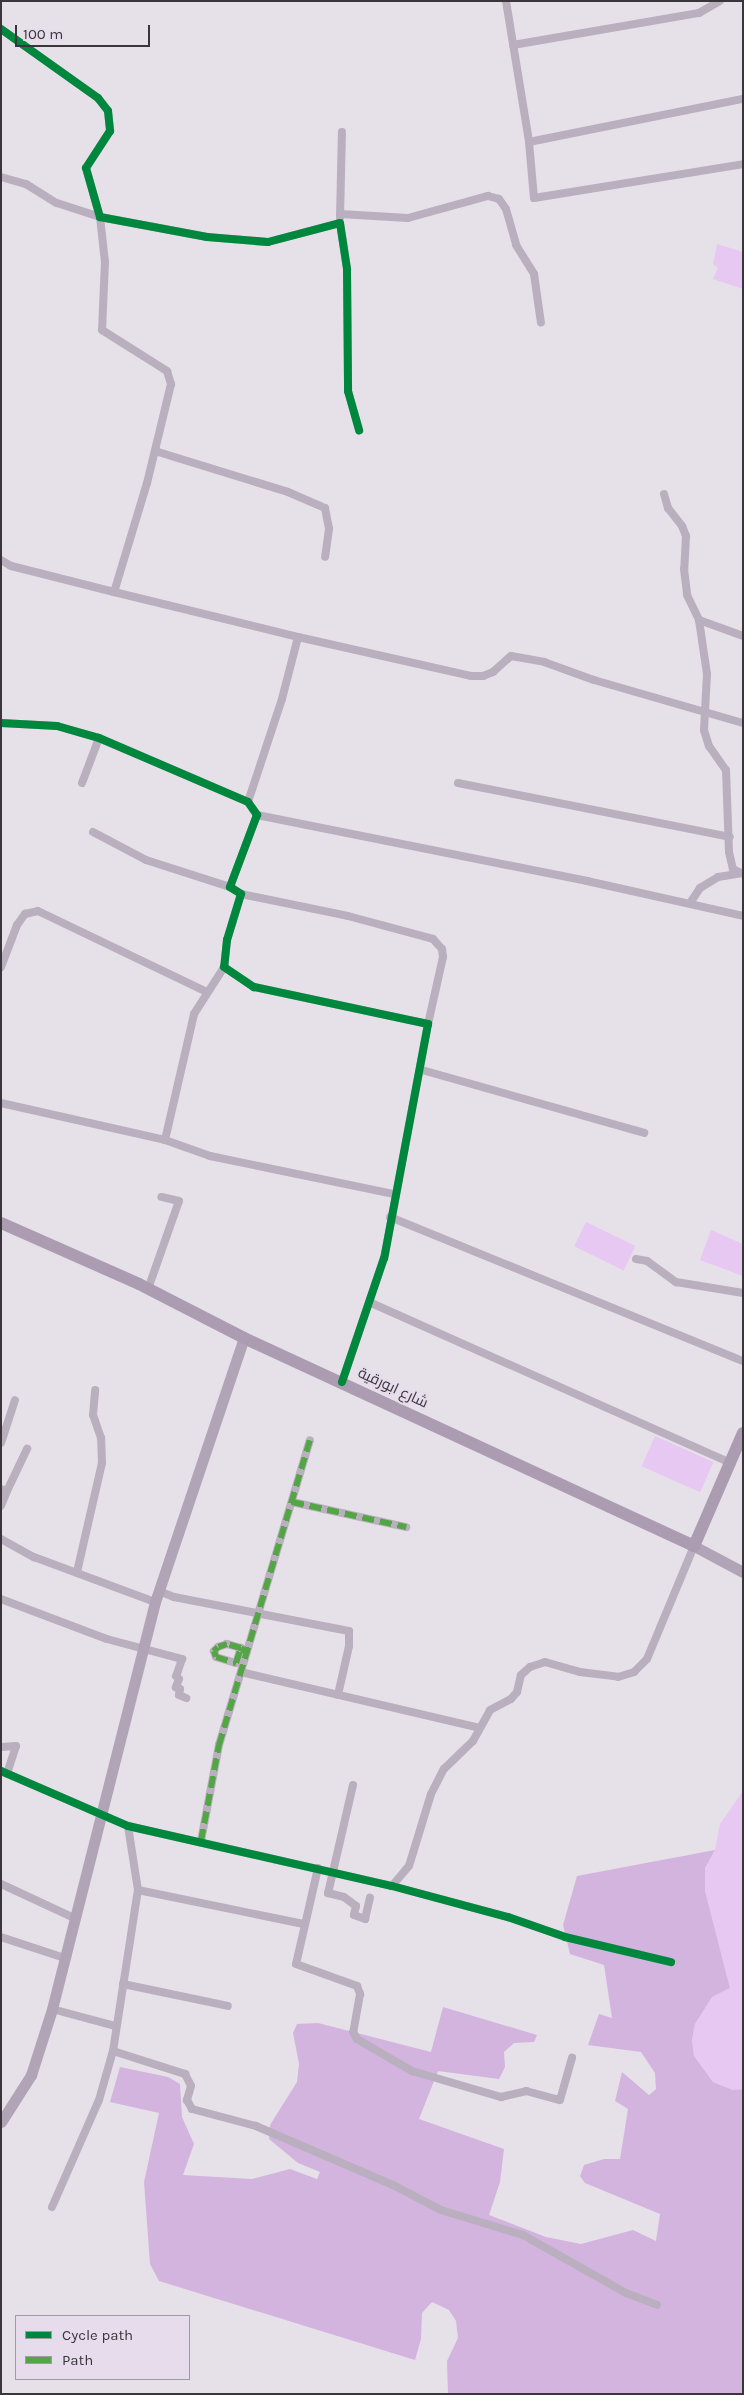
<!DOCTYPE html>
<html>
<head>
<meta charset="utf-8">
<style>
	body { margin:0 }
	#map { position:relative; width:744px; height:2395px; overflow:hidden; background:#e6e0e8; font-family:Karla,Cairo,sans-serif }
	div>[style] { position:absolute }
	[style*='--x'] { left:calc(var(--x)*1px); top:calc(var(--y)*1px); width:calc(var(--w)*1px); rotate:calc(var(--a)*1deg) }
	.green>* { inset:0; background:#e7c8f2; transform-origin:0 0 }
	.forest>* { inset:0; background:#d3b4df }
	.minor>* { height:8px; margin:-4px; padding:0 4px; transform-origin:4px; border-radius:4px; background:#baafbe }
	.secondary>* { height:11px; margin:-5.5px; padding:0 5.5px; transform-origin:5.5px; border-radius:5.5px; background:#b2a4b7 }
	.primary>* { height:12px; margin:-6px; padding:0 6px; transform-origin:6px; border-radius:6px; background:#ab9cb2 }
	.quiet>* { height:6px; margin-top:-3px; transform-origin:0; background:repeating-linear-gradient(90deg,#53a545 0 12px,transparent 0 18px) }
	.cycleway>* { height:8px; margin:-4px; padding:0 4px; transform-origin:4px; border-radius:4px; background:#00873e }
	span { translate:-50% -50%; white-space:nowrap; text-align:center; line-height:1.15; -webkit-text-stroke:4px #e7dcec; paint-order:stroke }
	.street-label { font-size:15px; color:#39353b }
	.frame { position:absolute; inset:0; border:2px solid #39353b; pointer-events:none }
	.legend { position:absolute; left:15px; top:2315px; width:175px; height:65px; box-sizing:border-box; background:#e7dcec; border:1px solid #a199a5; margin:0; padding:6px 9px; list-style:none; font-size:15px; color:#39353b }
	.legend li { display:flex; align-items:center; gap:10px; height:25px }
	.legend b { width:25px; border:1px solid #a199a5 }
	.scale { position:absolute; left:15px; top:25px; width:135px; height:22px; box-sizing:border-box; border:2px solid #39353b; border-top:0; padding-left:6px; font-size:15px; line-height:18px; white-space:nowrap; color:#39353b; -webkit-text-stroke:4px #e7dcec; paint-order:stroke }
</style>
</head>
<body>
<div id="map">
	<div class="green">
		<i style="clip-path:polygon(717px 244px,743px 252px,743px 289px,713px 279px,718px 268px,713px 264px)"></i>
		<i style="left:586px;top:1222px;width:55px;height:27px;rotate:26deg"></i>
		<i style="clip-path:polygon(711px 1230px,743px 1244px,743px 1276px,700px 1260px)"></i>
		<i style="left:655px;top:1436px;width:64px;height:33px;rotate:24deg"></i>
		<i style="clip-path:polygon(743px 1791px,743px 2089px,733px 2090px,713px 2082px,694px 2056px,692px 2040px,695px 2024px,712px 1997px,730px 1988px,705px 1891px,705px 1868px,715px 1850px,720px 1824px)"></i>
	</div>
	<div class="forest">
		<i style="clip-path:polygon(715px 1850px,705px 1868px,705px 1891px,730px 1988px,712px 1997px,695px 2024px,692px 2040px,694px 2056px,713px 2082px,733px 2090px,743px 2089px,743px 2394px,448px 2394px,447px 2361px,458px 2338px,456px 2321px,449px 2310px,432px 2302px,422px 2313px,421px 2339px,415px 2360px,159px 2281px,150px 2264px,144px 2182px,159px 2113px,110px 2102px,120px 2067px,168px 2077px,180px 2084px,182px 2117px,194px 2144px,183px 2175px,252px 2179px,290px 2169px,317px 2179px,320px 2172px,298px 2163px,269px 2139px,270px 2125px,297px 2082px,299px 2064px,293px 2033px,297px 2024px,318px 2023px,431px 2052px,443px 2007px,537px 2035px,534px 2042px,514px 2043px,504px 2052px,505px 2067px,499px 2079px,438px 2071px,419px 2119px,504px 2149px,500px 2182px,489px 2215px,546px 2237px,581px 2244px,633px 2230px,656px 2241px,660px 2214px,585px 2183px,580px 2176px,584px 2165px,604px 2159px,620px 2159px,628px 2109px,615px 2101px,622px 2072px,649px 2095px,656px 2089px,655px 2073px,641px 2052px,588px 2045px,599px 2014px,612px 2018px,604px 1965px,570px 1954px,563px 1925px,577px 1876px)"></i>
	</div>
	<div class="minor">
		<i style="--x:506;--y:1;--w:143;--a:80.7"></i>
		<i style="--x:529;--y:142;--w:218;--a:-11.4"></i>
		<i style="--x:1;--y:29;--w:119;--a:35.4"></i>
		<i style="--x:98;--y:98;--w:16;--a:52"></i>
		<i style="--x:108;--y:111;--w:20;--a:84"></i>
		<i style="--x:110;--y:131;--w:44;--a:123"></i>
		<i style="--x:86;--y:168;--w:51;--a:74.1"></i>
		<i style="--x:100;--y:217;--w:109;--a:10.6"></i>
		<i style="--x:207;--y:237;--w:61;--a:4.7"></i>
		<i style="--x:268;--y:242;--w:74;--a:-14.8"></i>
		<i style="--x:340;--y:223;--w:47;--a:81.3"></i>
		<i style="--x:347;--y:269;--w:122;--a:89.5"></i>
		<i style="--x:348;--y:391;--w:41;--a:74.2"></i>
		<i style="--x:513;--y:45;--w:189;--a:-9.8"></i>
		<i style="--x:699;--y:13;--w:24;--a:-30"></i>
		<i style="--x:529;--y:142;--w:56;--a:84.9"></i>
		<i style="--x:534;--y:198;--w:212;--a:-9.2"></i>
		<i style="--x:1;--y:177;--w:26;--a:16"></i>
		<i style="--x:26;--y:184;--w:36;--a:32"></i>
		<i style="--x:57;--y:203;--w:45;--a:18"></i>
		<i style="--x:100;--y:217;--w:45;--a:83.7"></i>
		<i style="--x:105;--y:262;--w:68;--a:92.5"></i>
		<i style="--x:102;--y:330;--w:77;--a:32.2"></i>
		<i style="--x:167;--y:371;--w:14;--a:73"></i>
		<i style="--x:171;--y:384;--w:102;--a:103.6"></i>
		<i style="--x:147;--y:483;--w:114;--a:106.8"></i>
		<i style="--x:114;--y:592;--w:106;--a:-165.8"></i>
		<i style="--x:11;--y:566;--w:12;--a:-149"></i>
		<i style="--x:340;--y:214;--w:68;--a:3.4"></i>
		<i style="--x:408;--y:218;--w:83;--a:-15.4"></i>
		<i style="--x:488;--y:196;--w:11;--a:15"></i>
		<i style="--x:499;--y:199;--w:12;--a:55"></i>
		<i style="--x:506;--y:209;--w:37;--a:74"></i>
		<i style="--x:516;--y:245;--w:34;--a:58"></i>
		<i style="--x:534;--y:274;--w:49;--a:81.9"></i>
		<i style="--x:340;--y:218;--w:86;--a:-88.7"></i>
		<i style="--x:155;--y:451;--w:139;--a:17.1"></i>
		<i style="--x:288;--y:492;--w:40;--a:23.4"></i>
		<i style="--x:325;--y:508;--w:21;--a:79"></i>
		<i style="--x:329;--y:529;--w:28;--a:98"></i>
		<i style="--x:664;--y:494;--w:15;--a:74"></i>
		<i style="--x:668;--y:508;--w:23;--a:52"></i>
		<i style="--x:682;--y:526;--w:11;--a:68"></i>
		<i style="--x:686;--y:536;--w:33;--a:93"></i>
		<i style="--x:684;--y:569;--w:26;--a:83"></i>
		<i style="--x:687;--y:595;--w:28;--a:64"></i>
		<i style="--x:699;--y:620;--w:55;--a:81.6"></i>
		<i style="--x:707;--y:674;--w:56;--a:93.1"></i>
		<i style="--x:704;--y:730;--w:17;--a:73"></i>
		<i style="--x:709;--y:746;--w:29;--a:55"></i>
		<i style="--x:726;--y:770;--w:82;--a:87.9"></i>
		<i style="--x:729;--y:852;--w:17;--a:77"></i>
		<i style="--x:733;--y:869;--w:11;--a:27"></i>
		<i style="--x:114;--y:592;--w:189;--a:13.7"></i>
		<i style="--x:298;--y:637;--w:64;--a:104.5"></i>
		<i style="--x:282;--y:699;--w:108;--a:108.3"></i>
		<i style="--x:699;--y:620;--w:47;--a:20"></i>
		<i style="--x:298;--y:637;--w:177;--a:12.7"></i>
		<i style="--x:471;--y:676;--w:12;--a:0"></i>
		<i style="--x:483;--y:676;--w:11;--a:-22"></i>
		<i style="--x:493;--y:672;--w:24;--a:-42"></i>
		<i style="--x:511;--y:656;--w:34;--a:10"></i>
		<i style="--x:544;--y:662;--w:53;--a:19.8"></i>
		<i style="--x:594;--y:680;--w:155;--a:16.1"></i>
		<i style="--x:1;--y:723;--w:56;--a:3.1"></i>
		<i style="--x:57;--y:726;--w:44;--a:15.9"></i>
		<i style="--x:99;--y:738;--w:162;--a:23.2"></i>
		<i style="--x:248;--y:802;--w:16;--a:55"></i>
		<i style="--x:257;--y:815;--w:77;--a:110.6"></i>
		<i style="--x:230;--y:887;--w:13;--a:32"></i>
		<i style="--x:241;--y:894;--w:48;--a:106.9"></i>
		<i style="--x:227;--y:940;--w:27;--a:96"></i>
		<i style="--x:224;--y:967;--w:36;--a:34"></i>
		<i style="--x:254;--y:987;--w:178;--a:12"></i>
		<i style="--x:428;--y:1024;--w:238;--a:100.6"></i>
		<i style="--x:384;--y:1258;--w:131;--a:108.7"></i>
		<i style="--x:82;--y:783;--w:48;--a:-69.3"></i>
		<i style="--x:458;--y:783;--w:277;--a:11.2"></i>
		<i style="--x:257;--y:815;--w:337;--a:11.3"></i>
		<i style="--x:587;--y:881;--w:160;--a:12.6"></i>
		<i style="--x:93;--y:832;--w:60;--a:27.8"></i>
		<i style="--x:146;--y:860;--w:88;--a:17.8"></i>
		<i style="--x:241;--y:894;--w:109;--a:11.6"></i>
		<i style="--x:348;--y:916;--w:88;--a:15.1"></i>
		<i style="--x:433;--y:939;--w:13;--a:48"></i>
		<i style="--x:442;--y:949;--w:8;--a:83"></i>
		<i style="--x:443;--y:957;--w:69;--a:102.6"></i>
		<i style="--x:690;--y:903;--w:18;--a:-56"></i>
		<i style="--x:700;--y:888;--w:21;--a:-31"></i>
		<i style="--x:718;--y:877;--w:20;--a:-9"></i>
		<i style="--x:1;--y:967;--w:45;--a:-69.1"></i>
		<i style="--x:17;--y:925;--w:14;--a:-54"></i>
		<i style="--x:25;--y:914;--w:13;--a:-13"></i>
		<i style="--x:38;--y:911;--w:187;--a:25.6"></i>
		<i style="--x:422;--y:1070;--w:231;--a:15.8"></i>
		<i style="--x:1;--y:1103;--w:168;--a:12.7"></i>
		<i style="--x:165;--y:1140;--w:48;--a:19.6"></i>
		<i style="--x:210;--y:1156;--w:188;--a:11.7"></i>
		<i style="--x:165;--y:1140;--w:129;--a:-77"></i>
		<i style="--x:194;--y:1014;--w:56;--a:-57.4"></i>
		<i style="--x:390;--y:1217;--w:381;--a:22.2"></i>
		<i style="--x:636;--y:1259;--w:11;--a:10"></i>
		<i style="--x:647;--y:1261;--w:36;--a:36"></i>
		<i style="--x:676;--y:1282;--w:68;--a:9.3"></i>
		<i style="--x:148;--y:1289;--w:93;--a:-70.6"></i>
		<i style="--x:179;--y:1201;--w:18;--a:-167"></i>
		<i style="--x:369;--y:1302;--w:395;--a:24"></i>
		<i style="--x:1;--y:1443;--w:45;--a:-72"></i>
		<i style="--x:1;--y:1489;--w:6;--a:18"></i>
		<i style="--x:7;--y:1491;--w:16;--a:112"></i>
		<i style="--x:7;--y:1491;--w:47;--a:-64.5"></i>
		<i style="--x:292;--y:1502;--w:117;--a:12.4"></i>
		<i style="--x:1;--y:1539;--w:38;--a:29"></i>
		<i style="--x:34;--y:1557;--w:129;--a:20.4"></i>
		<i style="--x:77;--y:1572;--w:112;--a:-77.1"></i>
		<i style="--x:102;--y:1463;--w:25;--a:-92"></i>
		<i style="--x:101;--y:1438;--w:24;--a:-109"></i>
		<i style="--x:93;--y:1415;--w:25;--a:-85"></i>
		<i style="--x:159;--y:1591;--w:16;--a:22"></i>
		<i style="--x:174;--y:1597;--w:178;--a:11"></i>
		<i style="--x:349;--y:1631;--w:15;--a:90"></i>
		<i style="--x:349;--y:1646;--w:50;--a:102.7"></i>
		<i style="--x:1;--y:1599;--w:113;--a:20.7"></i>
		<i style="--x:107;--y:1639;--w:78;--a:14.9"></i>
		<i style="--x:182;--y:1659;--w:18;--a:109"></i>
		<i style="--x:176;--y:1676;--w:4;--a:45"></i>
		<i style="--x:179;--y:1679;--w:9;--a:111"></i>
		<i style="--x:176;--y:1687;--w:4;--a:27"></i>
		<i style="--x:180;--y:1689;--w:6;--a:99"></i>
		<i style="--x:179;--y:1695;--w:8;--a:23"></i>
		<i style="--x:241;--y:1648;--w:15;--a:-164"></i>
		<i style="--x:227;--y:1644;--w:9;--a:162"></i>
		<i style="--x:218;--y:1647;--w:6;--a:135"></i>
		<i style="--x:214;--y:1651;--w:6;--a:72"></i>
		<i style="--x:216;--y:1657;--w:21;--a:17"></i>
		<i style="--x:236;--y:1663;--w:16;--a:-72"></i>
		<i style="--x:241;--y:1648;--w:7;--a:34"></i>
		<i style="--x:241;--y:1672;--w:245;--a:13.2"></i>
		<i style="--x:1;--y:1747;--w:15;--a:-4"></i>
		<i style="--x:16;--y:1746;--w:29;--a:108"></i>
		<i style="--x:1;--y:1771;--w:138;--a:23.4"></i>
		<i style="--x:128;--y:1826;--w:271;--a:12.8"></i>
		<i style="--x:392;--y:1886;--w:120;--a:15"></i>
		<i style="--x:508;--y:1917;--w:60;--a:19.3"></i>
		<i style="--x:565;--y:1937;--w:109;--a:13.3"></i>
		<i style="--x:353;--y:1785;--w:111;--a:103"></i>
		<i style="--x:328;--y:1893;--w:16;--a:14"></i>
		<i style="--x:344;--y:1897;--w:15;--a:37"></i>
		<i style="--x:356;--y:1906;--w:9;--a:103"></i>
		<i style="--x:354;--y:1915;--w:12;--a:20"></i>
		<i style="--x:365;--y:1919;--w:22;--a:-77"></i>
		<i style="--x:201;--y:1841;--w:98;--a:-79.4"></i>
		<i style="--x:219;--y:1745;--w:318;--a:-73.4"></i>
		<i style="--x:318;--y:1868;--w:98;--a:102.9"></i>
		<i style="--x:296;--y:1964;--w:65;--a:19.8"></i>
		<i style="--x:357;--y:1986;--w:9;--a:69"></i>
		<i style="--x:360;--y:1994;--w:39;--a:100"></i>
		<i style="--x:353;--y:2032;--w:8;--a:60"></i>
		<i style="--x:357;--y:2039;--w:64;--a:30.2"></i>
		<i style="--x:412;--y:2071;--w:93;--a:16.3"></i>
		<i style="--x:501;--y:2097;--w:26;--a:-13"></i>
		<i style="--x:526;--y:2091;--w:35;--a:15"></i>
		<i style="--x:560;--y:2100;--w:44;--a:-74.1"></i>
		<i style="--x:1;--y:1884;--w:81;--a:25"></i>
		<i style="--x:392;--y:1886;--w:26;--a:-50"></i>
		<i style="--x:409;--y:1866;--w:75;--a:-73"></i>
		<i style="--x:431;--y:1794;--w:28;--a:-63"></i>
		<i style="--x:444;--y:1769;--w:40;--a:-44"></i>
		<i style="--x:473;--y:1741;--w:35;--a:-61"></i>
		<i style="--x:490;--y:1710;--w:24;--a:-28"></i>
		<i style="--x:511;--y:1699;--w:9;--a:-49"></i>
		<i style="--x:517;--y:1692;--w:17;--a:-77"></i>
		<i style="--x:521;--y:1675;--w:12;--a:-42"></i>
		<i style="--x:530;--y:1667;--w:16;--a:-18"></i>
		<i style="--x:545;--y:1662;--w:36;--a:16"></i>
		<i style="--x:580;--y:1672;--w:38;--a:7"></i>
		<i style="--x:618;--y:1677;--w:17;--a:-17"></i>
		<i style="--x:634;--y:1672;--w:18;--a:-45"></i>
		<i style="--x:647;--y:1659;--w:122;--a:-67.4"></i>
		<i style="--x:138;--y:1890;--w:169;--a:11.6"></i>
		<i style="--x:1;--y:1937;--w:67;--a:18.2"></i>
		<i style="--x:123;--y:1984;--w:107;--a:11.8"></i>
		<i style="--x:52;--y:2009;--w:65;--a:15.1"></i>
		<i style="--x:113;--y:2051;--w:76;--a:17.7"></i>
		<i style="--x:185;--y:2074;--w:13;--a:63"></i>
		<i style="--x:191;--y:2086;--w:15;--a:106"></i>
		<i style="--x:187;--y:2100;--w:10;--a:61"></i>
		<i style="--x:192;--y:2109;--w:66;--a:14.9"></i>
		<i style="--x:256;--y:2126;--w:151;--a:23.3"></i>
		<i style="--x:395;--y:2186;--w:52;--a:27.6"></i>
		<i style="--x:441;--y:2210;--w:86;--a:17"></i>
		<i style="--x:523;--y:2235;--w:118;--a:29.4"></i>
		<i style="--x:626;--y:2293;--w:33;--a:21"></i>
		<i style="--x:52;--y:2207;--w:117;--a:-66.3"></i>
		<i style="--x:99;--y:2100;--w:51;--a:-74.1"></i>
		<i style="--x:113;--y:2051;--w:163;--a:-81.2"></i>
		<i style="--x:138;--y:1890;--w:65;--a:-98.9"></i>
	</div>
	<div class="secondary">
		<i style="--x:694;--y:1546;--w:55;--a:28"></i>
		<i style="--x:1;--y:2122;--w:56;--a:-57.4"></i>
		<i style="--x:31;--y:2075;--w:69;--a:-72.3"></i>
		<i style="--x:52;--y:2009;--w:420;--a:-75.8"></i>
		<i style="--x:155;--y:1602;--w:279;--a:-71.4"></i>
	</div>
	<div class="primary">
		<i style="--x:1;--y:1223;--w:151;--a:23.8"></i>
		<i style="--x:139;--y:1284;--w:118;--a:27.2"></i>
		<i style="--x:244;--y:1338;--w:496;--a:24.8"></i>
		<i style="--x:694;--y:1546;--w:123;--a:-66.6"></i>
	</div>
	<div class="quiet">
		<i style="--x:292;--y:1502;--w:117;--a:12.4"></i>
		<i style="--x:241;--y:1648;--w:15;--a:-164"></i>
		<i style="--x:227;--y:1644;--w:9;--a:162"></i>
		<i style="--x:218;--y:1647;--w:6;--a:135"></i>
		<i style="--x:214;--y:1651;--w:6;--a:72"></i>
		<i style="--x:216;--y:1657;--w:21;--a:17"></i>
		<i style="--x:236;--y:1663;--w:16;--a:-72"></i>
		<i style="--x:241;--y:1648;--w:7;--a:34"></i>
		<i style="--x:201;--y:1841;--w:98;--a:-79.4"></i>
		<i style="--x:219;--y:1745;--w:318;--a:-73.4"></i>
	</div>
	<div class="cycleway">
		<i style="--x:1;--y:29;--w:119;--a:35.4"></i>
		<i style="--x:98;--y:98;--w:16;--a:52"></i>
		<i style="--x:108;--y:111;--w:20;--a:84"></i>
		<i style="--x:110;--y:131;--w:44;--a:123"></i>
		<i style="--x:86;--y:168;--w:51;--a:74.1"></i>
		<i style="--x:100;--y:217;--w:109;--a:10.6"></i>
		<i style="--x:207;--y:237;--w:61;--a:4.7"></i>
		<i style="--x:268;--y:242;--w:74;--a:-14.8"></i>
		<i style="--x:340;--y:223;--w:47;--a:81.3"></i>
		<i style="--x:347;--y:269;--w:122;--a:89.5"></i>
		<i style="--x:348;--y:391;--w:41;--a:74.2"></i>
		<i style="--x:1;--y:723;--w:56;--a:3.1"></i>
		<i style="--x:57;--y:726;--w:44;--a:15.9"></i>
		<i style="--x:99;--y:738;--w:162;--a:23.2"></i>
		<i style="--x:248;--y:802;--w:16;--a:55"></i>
		<i style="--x:257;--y:815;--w:77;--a:110.6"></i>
		<i style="--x:230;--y:887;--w:13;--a:32"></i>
		<i style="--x:241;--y:894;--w:48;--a:106.9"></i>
		<i style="--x:227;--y:940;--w:27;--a:96"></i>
		<i style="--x:224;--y:967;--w:36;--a:34"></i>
		<i style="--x:254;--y:987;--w:178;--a:12"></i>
		<i style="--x:428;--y:1024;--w:238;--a:100.6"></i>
		<i style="--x:384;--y:1258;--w:131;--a:108.7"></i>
		<i style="--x:1;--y:1771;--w:138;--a:23.4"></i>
		<i style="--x:128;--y:1826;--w:271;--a:12.8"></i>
		<i style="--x:392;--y:1886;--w:120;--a:15"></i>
		<i style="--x:508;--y:1917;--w:60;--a:19.3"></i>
		<i style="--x:565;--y:1937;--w:109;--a:13.3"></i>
	</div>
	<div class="street-label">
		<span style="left:393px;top:1388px;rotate:25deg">شارع ابورقية</span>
	</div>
	<div class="frame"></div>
	<ul class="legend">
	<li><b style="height:6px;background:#00873e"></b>Cycle path</li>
	<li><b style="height:6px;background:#53a545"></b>Path</li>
	</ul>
	<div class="scale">100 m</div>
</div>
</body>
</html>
